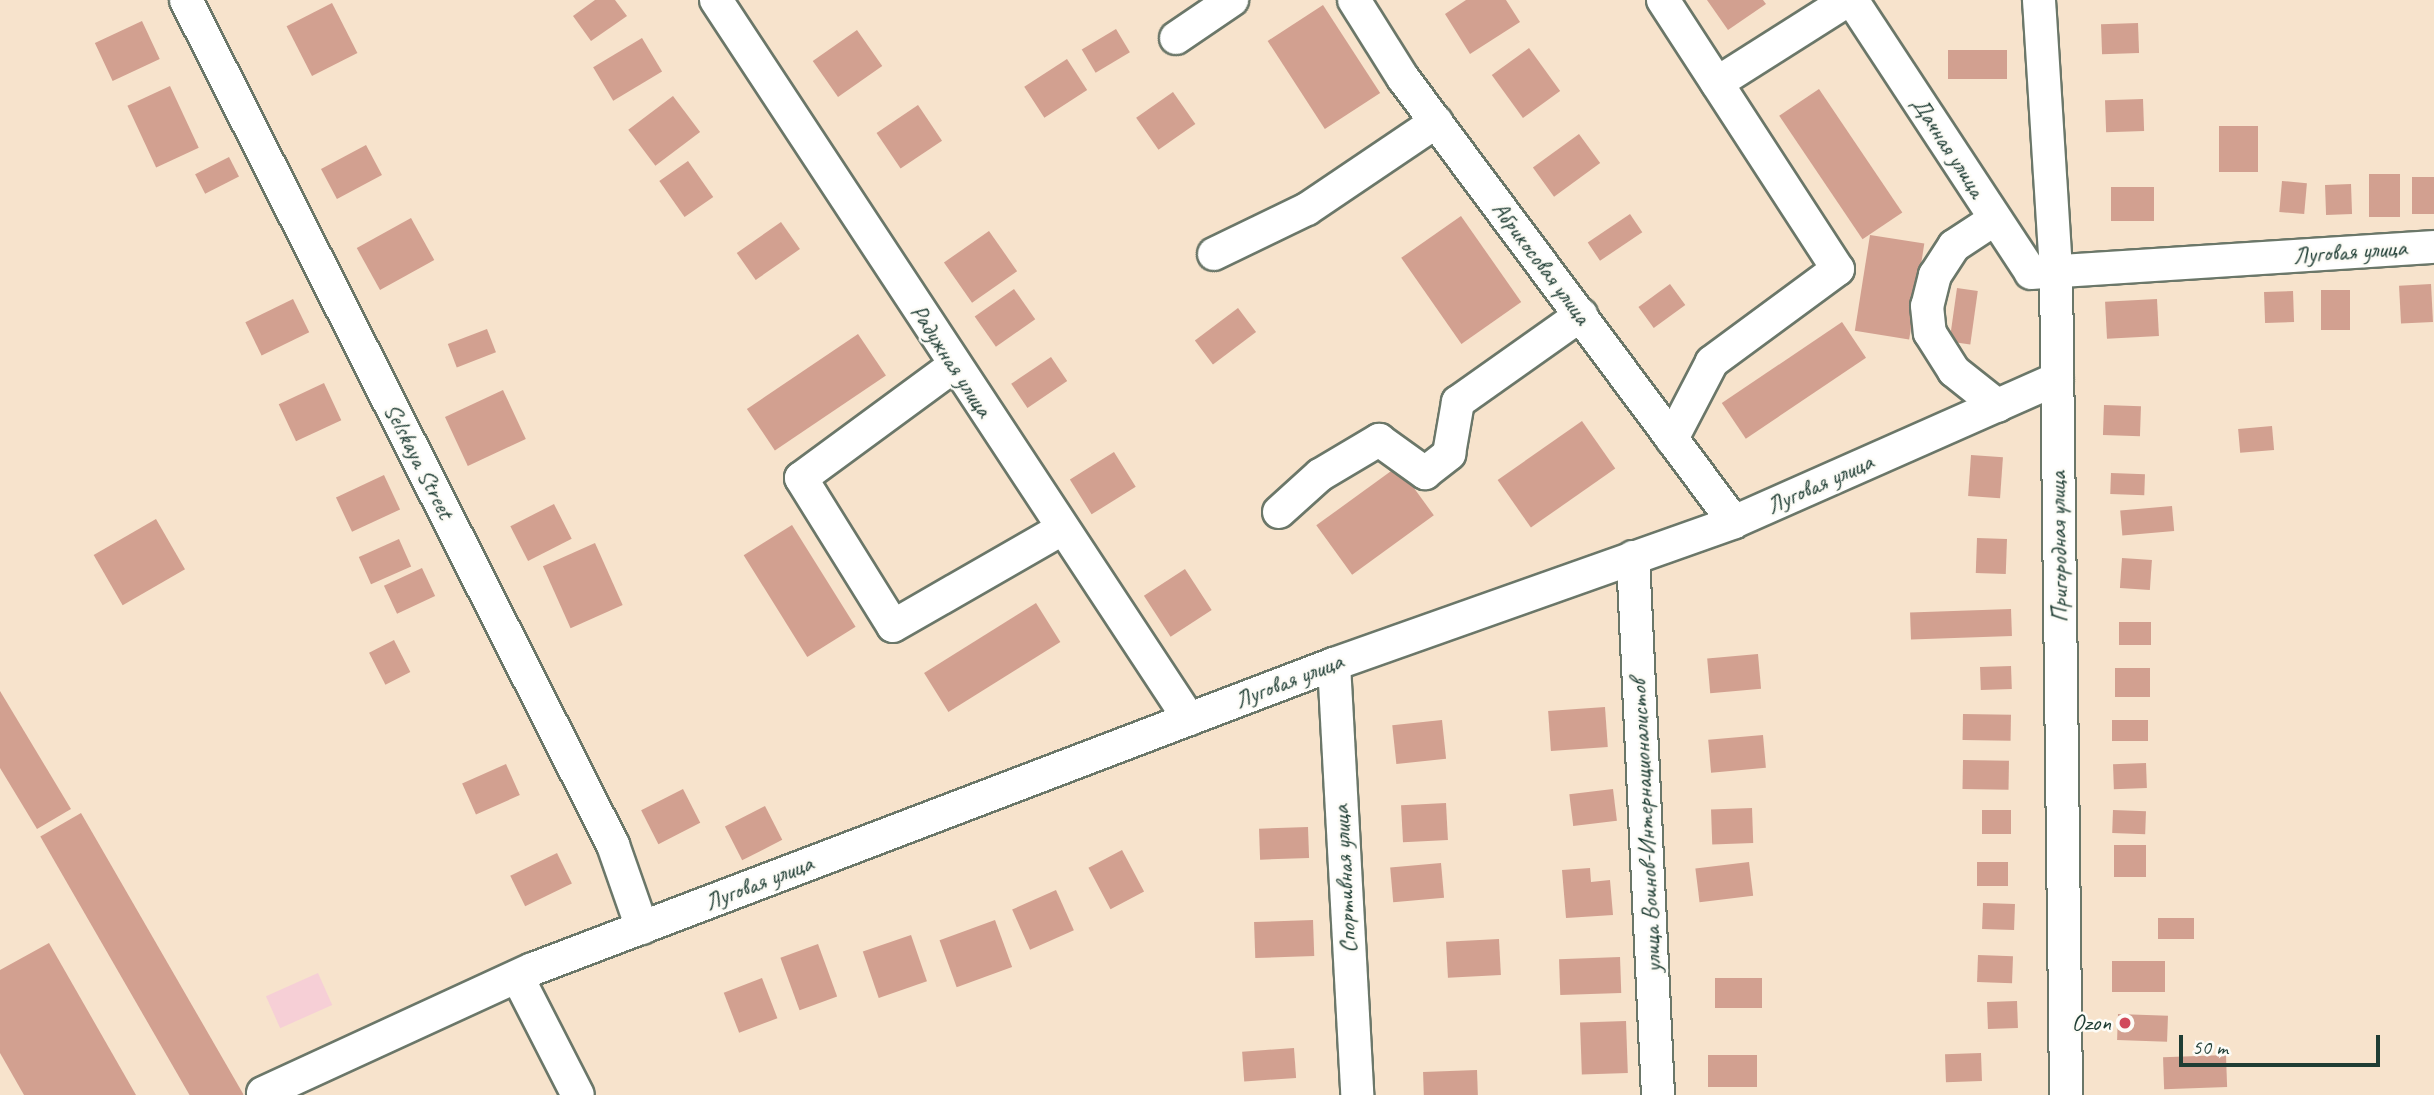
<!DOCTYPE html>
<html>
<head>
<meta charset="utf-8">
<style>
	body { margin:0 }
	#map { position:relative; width:2434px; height:1095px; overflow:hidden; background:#f7e3cc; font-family:Caveat,sans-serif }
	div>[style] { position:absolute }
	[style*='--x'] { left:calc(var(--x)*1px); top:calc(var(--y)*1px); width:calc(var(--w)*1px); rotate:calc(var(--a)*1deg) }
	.built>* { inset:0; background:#f6cfd6; transform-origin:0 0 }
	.building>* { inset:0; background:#d2a090; transform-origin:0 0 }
	.roads { filter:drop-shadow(2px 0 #6b7769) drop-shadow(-2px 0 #6b7769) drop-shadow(0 2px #6b7769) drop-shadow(0 -2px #6b7769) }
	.minor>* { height:32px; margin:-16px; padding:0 16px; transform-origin:16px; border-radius:16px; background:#fff }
	.dots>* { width:19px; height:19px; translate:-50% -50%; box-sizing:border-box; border:4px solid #fdfcf7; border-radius:50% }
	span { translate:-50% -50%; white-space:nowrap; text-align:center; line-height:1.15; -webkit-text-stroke:5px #fdfcf7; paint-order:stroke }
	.street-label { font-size:24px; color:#1f3d34 }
	.poi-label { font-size:24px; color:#1f3d34 }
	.right { translate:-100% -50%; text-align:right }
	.scale { position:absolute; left:2179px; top:1035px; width:201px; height:32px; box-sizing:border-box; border:4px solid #1f3d34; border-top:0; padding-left:9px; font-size:21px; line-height:24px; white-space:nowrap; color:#1f3d34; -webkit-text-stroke:5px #fdfcf7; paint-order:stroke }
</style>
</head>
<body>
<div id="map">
	<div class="built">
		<i style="left:318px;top:973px;width:35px;height:57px;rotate:66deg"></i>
	</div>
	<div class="building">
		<i style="clip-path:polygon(595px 0,615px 0,627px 16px,591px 41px,573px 16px)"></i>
		<i style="clip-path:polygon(1466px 0,1506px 0,1520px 22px,1470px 54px,1445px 14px)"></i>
		<i style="clip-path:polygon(1707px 0,1763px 0,1766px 4px,1728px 30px)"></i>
		<i style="left:332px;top:3px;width:56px;height:51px;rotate:63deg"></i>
		<i style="left:1323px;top:5px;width:105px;height:66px;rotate:57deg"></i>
		<i style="left:142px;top:21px;width:42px;height:52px;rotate:65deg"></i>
		<i style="left:2138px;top:23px;width:30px;height:37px;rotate:88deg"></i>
		<i style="left:1116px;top:29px;width:27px;height:40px;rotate:59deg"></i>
		<i style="left:857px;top:30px;width:44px;height:54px;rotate:55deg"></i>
		<i style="left:642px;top:38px;width:39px;height:57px;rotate:59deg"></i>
		<i style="left:1529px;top:48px;width:53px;height:46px;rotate:54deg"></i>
		<i style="left:1948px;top:50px;width:59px;height:29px"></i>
		<i style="left:1067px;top:59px;width:37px;height:51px;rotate:57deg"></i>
		<i style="left:170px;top:86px;width:68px;height:47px;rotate:65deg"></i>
		<i style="left:1819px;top:89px;width:149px;height:48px;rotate:56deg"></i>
		<i style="left:1173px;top:92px;width:39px;height:45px;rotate:55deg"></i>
		<i style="left:673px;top:96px;width:45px;height:56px;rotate:53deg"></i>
		<i style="left:2143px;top:99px;width:32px;height:38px;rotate:88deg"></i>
		<i style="left:918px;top:105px;width:43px;height:50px;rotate:56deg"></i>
		<i style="left:2219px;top:126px;width:39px;height:46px"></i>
		<i style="left:1579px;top:134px;width:36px;height:57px;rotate:54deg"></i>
		<i style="left:366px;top:145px;width:34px;height:51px;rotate:62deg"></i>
		<i style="left:229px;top:157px;width:22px;height:38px;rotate:63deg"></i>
		<i style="left:688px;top:161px;width:44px;height:35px;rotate:55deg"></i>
		<i style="left:2369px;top:174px;width:31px;height:43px"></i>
		<i style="left:2434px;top:177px;width:37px;height:22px;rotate:90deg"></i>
		<i style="left:2282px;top:181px;width:25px;height:31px;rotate:5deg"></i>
		<i style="left:2351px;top:184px;width:30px;height:26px;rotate:88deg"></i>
		<i style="left:2111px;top:187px;width:43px;height:34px"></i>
		<i style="left:1630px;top:214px;width:22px;height:51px;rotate:56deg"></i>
		<i style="left:1461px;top:216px;width:105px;height:73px;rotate:55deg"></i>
		<i style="left:411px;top:218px;width:48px;height:62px;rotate:61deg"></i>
		<i style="left:781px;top:222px;width:33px;height:54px;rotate:55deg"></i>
		<i style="left:989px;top:231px;width:49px;height:55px;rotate:55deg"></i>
		<i style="left:1870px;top:235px;width:55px;height:97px;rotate:9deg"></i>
		<i style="left:1670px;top:284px;width:26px;height:39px;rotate:54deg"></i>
		<i style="left:2431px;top:284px;width:38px;height:32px;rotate:87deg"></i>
		<i style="left:1957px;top:288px;width:21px;height:54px;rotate:8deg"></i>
		<i style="left:1014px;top:289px;width:37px;height:48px;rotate:55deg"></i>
		<i style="left:2321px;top:290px;width:29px;height:40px"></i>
		<i style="left:2293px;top:291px;width:31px;height:29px;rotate:88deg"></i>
		<i style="left:293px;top:299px;width:37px;height:53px;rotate:64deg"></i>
		<i style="left:2157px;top:299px;width:37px;height:52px;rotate:87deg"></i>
		<i style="left:1238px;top:308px;width:30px;height:54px;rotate:53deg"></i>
		<i style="left:1842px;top:322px;width:43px;height:145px;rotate:56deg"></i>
		<i style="left:487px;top:329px;width:25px;height:42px;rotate:69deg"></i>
		<i style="left:858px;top:334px;width:50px;height:134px;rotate:56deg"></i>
		<i style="left:1051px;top:357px;width:29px;height:48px;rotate:56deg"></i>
		<i style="left:324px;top:383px;width:41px;height:50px;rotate:65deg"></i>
		<i style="left:503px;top:390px;width:54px;height:64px;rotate:65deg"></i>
		<i style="left:2104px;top:405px;width:37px;height:30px;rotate:2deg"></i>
		<i style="left:1582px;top:421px;width:58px;height:103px;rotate:55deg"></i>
		<i style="left:2272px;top:426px;width:24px;height:34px;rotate:85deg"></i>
		<i style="left:1114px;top:452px;width:41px;height:52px;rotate:58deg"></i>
		<i style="left:1971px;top:455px;width:32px;height:41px;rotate:4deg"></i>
		<i style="left:1398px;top:466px;width:61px;height:101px;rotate:54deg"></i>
		<i style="left:2111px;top:473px;width:34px;height:21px;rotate:2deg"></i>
		<i style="left:384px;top:475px;width:38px;height:53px;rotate:65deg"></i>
		<i style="left:554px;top:504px;width:39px;height:49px;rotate:63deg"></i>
		<i style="left:2172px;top:506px;width:25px;height:52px;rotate:85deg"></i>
		<i style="left:156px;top:519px;width:58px;height:72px;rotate:60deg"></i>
		<i style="left:792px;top:525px;width:120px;height:57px;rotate:58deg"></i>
		<i style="left:1977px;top:538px;width:30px;height:35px;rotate:2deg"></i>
		<i style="left:399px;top:539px;width:30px;height:44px;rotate:66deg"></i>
		<i style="left:595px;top:543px;width:68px;height:57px;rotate:66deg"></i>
		<i style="left:2122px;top:558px;width:30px;height:30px;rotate:4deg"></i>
		<i style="left:422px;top:568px;width:31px;height:42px;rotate:65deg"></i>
		<i style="left:1185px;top:569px;width:49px;height:49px;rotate:57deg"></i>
		<i style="left:1036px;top:603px;width:46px;height:132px;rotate:58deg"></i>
		<i style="left:2011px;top:609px;width:27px;height:101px;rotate:88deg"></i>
		<i style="left:2119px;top:622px;width:32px;height:23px"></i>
		<i style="left:394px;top:640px;width:36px;height:28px;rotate:63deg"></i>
		<i style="left:1758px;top:654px;width:35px;height:51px;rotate:85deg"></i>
		<i style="left:2011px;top:666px;width:23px;height:31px;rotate:88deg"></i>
		<i style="left:2115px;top:668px;width:35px;height:29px"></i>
		<i style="clip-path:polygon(0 691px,71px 809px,37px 829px,0 768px)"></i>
		<i style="left:1605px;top:707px;width:40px;height:57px;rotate:86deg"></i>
		<i style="left:1963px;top:714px;width:48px;height:26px;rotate:1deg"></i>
		<i style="left:1442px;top:720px;width:39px;height:50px;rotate:84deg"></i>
		<i style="left:2112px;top:720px;width:36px;height:21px"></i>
		<i style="left:1763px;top:735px;width:33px;height:55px;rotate:85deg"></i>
		<i style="left:1963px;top:760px;width:46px;height:29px;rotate:1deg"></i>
		<i style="left:2146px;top:763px;width:25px;height:33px;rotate:88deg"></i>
		<i style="left:506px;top:764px;width:34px;height:48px;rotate:66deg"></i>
		<i style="left:683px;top:789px;width:38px;height:47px;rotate:63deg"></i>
		<i style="left:1613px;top:789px;width:32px;height:44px;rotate:83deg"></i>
		<i style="left:1446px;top:803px;width:37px;height:45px;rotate:87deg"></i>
		<i style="left:765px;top:806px;width:38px;height:45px;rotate:63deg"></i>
		<i style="left:1752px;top:808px;width:35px;height:41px;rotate:88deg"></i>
		<i style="left:1982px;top:810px;width:29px;height:24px"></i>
		<i style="left:2113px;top:810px;width:33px;height:23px;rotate:2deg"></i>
		<i style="left:81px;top:813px;width:325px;height:47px;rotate:60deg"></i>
		<i style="left:1308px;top:827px;width:31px;height:49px;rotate:88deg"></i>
		<i style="left:2114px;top:845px;width:32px;height:32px"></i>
		<i style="left:1122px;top:850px;width:47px;height:38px;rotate:62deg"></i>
		<i style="left:557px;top:853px;width:34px;height:52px;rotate:64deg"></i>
		<i style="left:1749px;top:862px;width:34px;height:54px;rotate:83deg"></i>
		<i style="left:1977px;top:862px;width:31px;height:24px"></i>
		<i style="left:1441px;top:863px;width:35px;height:51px;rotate:85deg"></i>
		<i style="clip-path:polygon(1590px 868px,1591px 882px,1610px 880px,1613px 915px,1566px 918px,1562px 870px)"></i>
		<i style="left:1056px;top:890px;width:44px;height:48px;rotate:66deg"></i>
		<i style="left:1983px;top:903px;width:32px;height:26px;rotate:2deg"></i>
		<i style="left:2158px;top:918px;width:36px;height:21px"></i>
		<i style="left:995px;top:920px;width:50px;height:59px;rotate:70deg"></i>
		<i style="left:1313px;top:920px;width:36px;height:59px;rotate:88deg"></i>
		<i style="left:911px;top:935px;width:49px;height:51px;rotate:71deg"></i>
		<i style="left:1499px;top:939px;width:36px;height:53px;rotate:87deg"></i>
		<i style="clip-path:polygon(49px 943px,136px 1095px,24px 1095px,0 1053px,0 970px)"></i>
		<i style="left:818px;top:944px;width:56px;height:40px;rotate:70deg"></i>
		<i style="left:1978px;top:955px;width:35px;height:27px;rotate:2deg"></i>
		<i style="left:1620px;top:957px;width:36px;height:61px;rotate:88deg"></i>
		<i style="left:2112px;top:961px;width:53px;height:31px"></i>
		<i style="left:762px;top:978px;width:43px;height:41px;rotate:69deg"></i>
		<i style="left:1715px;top:978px;width:47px;height:30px"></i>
		<i style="left:2017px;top:1001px;width:27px;height:30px;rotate:88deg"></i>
		<i style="left:2118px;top:1014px;width:50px;height:26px;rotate:2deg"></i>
		<i style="left:1626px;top:1021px;width:52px;height:46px;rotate:88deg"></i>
		<i style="left:1294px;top:1048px;width:30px;height:52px;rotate:86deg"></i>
		<i style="left:1981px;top:1053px;width:28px;height:36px;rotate:88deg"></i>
		<i style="left:1757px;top:1055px;width:32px;height:49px;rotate:90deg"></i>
		<i style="left:2226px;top:1055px;width:32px;height:63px;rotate:88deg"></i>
		<i style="left:1477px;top:1070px;width:25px;height:54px;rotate:88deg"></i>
	</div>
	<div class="roads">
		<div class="minor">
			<i style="--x:186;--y:0;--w:947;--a:63.19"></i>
			<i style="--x:613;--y:845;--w:88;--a:70.7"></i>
			<i style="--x:716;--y:0;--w:861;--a:56.66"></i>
			<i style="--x:1354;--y:0;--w:92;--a:57.9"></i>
			<i style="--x:1403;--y:78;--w:554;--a:53.3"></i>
			<i style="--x:1663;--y:0;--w:321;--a:57"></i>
			<i style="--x:1838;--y:269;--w:157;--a:143.6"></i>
			<i style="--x:1712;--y:362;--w:87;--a:117.5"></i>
			<i style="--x:1852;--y:0;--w:326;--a:56.7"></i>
			<i style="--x:2031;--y:273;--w:404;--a:-3.7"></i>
			<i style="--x:2039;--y:0;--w:274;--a:86.4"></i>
			<i style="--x:2056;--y:273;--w:822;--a:89.3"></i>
			<i style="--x:1176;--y:38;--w:68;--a:-34.2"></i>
			<i style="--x:1717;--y:83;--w:155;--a:-32.4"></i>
			<i style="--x:1995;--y:219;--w:49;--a:146.6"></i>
			<i style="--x:1954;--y:246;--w:35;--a:123"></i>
			<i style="--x:1935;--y:275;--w:32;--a:104"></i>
			<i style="--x:1927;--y:306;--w:27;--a:84"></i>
			<i style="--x:1930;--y:333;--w:45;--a:57.7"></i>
			<i style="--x:1954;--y:371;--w:56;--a:38.5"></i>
			<i style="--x:1214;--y:254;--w:103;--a:-25.8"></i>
			<i style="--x:1307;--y:209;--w:156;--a:-34"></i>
			<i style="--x:955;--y:365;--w:191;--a:143.7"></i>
			<i style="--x:801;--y:478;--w:174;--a:58.1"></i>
			<i style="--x:893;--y:626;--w:195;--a:-29.9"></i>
			<i style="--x:1279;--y:512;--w:55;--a:-42.1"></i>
			<i style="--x:1320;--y:475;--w:69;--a:-30.7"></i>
			<i style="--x:1379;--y:440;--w:57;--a:35.7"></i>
			<i style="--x:1425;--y:473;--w:31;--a:-38"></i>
			<i style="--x:1449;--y:454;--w:53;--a:-80.2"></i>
			<i style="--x:1458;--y:402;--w:151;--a:-35.3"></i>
			<i style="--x:1633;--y:557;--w:539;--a:87.34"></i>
			<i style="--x:1334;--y:664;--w:432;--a:86.9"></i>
			<i style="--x:518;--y:978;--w:131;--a:62.9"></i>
			<i style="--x:263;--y:1093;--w:297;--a:-24.7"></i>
			<i style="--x:533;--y:969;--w:857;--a:-20.85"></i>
			<i style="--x:1334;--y:664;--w:424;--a:-19.5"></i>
			<i style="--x:1734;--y:522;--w:353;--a:-23.9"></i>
		</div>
	</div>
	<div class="dots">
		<i style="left:2125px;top:1023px;background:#d1495b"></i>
	</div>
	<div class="street-label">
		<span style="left:1948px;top:147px;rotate:57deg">Дачная улица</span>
		<span style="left:2350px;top:252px;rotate:-4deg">Луговая улица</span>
		<span style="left:1541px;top:263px;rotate:53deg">Абрикосовая улица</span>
		<span style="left:951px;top:361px;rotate:57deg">Радужная улица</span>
		<span style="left:419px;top:461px;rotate:63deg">Selskaya Street</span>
		<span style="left:1820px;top:484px;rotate:-24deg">Луговая улица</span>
		<span style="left:2059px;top:547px;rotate:-91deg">Пригородная улица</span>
		<span style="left:1289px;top:681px;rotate:-21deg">Луговая улица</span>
		<span style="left:1646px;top:826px;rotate:-93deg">улица Воинов-Интернационалистов</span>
		<span style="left:1345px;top:879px;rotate:-93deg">Спортивная улица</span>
		<span style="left:759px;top:883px;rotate:-21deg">Луговая улица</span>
	</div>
	<div class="poi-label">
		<span class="right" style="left:2111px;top:1023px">Ozon</span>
	</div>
	<div class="scale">50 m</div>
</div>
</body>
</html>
